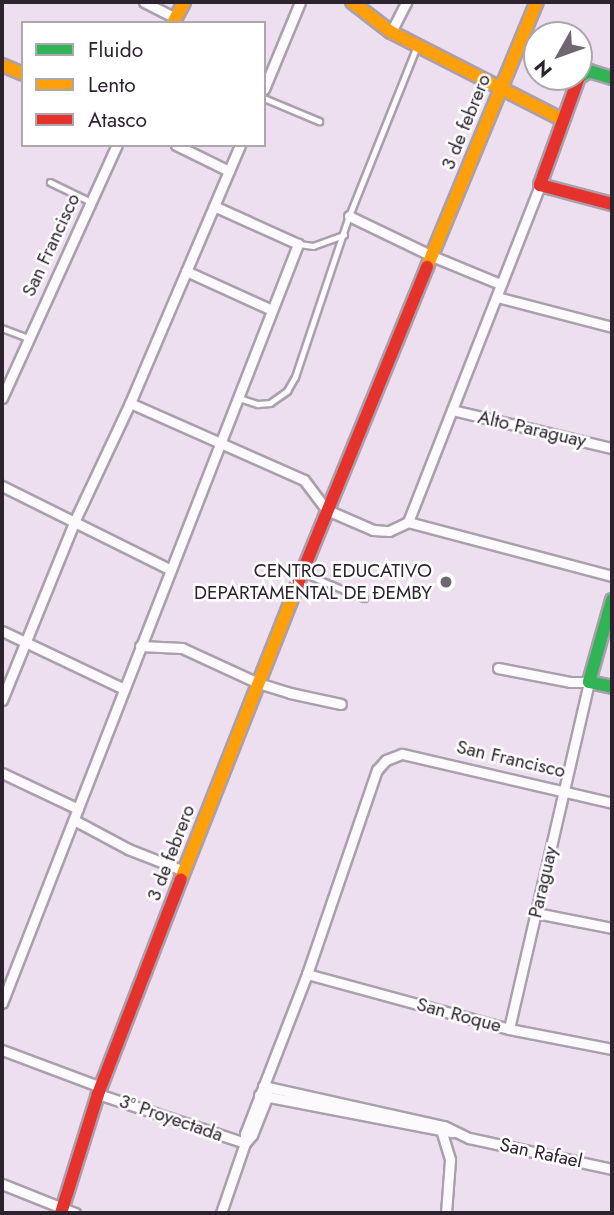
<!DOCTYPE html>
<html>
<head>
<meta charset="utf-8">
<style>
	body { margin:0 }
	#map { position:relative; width:614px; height:1215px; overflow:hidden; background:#eddff0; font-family:Jost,sans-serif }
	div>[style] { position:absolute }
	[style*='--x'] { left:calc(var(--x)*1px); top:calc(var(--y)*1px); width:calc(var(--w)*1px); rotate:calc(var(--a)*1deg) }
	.roads { filter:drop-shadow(2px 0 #aaa0ad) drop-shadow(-2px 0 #aaa0ad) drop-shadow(0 2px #aaa0ad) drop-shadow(0 -2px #aaa0ad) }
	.lane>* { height:4.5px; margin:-2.25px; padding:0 2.25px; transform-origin:2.25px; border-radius:2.25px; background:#fcfafd }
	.street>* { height:9px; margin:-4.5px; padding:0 4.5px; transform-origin:4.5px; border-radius:4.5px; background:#fcfafd }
	.fast>* { height:12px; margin:-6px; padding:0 6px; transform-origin:6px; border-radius:6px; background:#30b455 }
	.slow>* { height:12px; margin:-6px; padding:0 6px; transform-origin:6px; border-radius:6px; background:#ff9f0a }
	.jam>* { height:12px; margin:-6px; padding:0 6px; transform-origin:6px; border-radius:6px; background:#e5322d }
	.dots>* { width:19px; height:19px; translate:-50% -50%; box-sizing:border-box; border:4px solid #fff; border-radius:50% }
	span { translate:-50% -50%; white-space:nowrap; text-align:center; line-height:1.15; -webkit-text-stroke:5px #fff; paint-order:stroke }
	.street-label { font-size:19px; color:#2c232e }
	.poi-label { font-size:19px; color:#2c232e }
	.right { translate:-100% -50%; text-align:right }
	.frame { position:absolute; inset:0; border:4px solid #2c232e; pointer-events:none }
	.legend { position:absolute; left:21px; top:21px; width:245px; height:126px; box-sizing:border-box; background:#fff; border:2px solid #aba7ab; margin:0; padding:9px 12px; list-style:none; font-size:21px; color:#2c232e }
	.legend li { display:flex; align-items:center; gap:14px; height:35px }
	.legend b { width:35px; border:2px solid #aba7ab }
	.north { position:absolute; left:523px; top:21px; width:70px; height:70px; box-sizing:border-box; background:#fff; border:2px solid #aba7ab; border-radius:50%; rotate:230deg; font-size:19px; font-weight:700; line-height:28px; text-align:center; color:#2c232e }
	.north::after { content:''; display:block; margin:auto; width:24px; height:32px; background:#706572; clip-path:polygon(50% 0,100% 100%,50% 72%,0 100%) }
</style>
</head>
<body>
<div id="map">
	<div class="roads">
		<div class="lane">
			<i style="--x:264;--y:98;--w:60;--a:22.7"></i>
			<i style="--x:50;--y:182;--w:46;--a:26"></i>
			<i style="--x:299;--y:244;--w:14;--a:8"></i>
			<i style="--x:313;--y:246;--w:33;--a:-20"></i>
			<i style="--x:2;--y:328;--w:28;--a:21"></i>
			<i style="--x:239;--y:398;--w:20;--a:18"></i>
			<i style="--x:258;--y:404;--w:12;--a:-5"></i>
			<i style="--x:270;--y:403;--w:21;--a:-35"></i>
			<i style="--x:287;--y:391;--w:16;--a:-60"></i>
			<i style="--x:295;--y:377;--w:170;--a:-71.5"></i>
			<i style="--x:349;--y:216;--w:183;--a:-68.2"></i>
			<i style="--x:303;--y:573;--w:66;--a:22.3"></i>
		</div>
		<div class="street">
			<i style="--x:144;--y:2;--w:36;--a:27"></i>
			<i style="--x:391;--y:32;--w:34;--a:-63"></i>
			<i style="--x:264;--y:89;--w:94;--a:-67.5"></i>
			<i style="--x:176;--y:145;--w:59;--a:26.1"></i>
			<i style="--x:349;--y:216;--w:92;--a:25.7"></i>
			<i style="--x:432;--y:256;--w:74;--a:22.4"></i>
			<i style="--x:186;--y:271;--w:94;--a:24.4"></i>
			<i style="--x:497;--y:297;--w:119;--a:14.6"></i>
			<i style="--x:2;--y:398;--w:278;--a:-65.6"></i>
			<i style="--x:130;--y:403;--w:190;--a:23.9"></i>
			<i style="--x:304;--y:480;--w:38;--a:53"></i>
			<i style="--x:327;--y:510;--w:50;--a:23.5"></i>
			<i style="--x:373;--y:530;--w:16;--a:4"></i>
			<i style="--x:389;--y:531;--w:21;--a:-25"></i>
			<i style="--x:408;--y:522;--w:211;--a:14.8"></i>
			<i style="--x:452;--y:410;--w:164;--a:13.4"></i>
			<i style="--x:2;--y:486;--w:186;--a:26.4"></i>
			<i style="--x:408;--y:522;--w:362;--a:-68.6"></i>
			<i style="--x:2;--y:631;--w:135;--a:25.4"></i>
			<i style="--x:140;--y:646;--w:42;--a:2.7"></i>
			<i style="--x:182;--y:648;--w:84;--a:24.7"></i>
			<i style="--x:258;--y:683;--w:34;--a:17"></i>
			<i style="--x:290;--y:693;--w:52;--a:12.2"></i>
			<i style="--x:498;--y:668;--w:73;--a:11"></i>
			<i style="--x:570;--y:682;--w:19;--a:0"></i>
			<i style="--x:589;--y:682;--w:356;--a:103"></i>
			<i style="--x:2;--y:700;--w:194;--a:-67.9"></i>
			<i style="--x:75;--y:520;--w:129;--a:-64.8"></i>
			<i style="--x:130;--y:403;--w:280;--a:-66.9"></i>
			<i style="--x:2;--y:773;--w:84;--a:25.3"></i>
			<i style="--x:74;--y:820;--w:61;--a:28.2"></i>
			<i style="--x:128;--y:849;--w:60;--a:21.4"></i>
			<i style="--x:536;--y:913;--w:77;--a:11.2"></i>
			<i style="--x:307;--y:974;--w:209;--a:15.2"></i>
			<i style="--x:509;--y:1029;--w:105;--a:11"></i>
			<i style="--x:2;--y:1003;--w:815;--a:-68.69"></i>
			<i style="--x:298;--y:244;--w:92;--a:-155.7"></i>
			<i style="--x:2;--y:1050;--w:106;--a:20.5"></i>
			<i style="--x:263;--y:1086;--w:185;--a:12.5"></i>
			<i style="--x:444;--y:1126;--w:28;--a:26"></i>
			<i style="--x:469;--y:1138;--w:146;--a:12.2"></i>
			<i style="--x:98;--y:1094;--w:155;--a:18.4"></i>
			<i style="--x:259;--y:1095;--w:197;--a:10.9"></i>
			<i style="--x:442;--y:1133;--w:28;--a:73"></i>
			<i style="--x:450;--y:1160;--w:53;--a:94.3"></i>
			<i style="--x:245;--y:1143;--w:11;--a:-49"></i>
			<i style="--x:252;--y:1135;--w:43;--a:-68.2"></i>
			<i style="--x:2;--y:1184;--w:79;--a:21.7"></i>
			<i style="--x:221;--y:1213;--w:74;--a:-71.1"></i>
			<i style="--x:245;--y:1143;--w:9;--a:-90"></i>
			<i style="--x:245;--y:1134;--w:172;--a:-68.8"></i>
			<i style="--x:307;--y:974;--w:216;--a:-71.1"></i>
			<i style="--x:377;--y:770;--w:13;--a:-48"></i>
			<i style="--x:386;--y:760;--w:17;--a:-21"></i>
			<i style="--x:402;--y:754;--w:216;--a:13.1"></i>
		</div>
		<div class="fast">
			<i style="--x:579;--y:77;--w:12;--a:-31"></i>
			<i style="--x:589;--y:71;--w:24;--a:17"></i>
			<i style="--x:612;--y:600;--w:85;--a:105.7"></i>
			<i style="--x:589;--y:682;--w:24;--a:12"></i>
		</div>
		<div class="slow">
			<i style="--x:352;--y:2;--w:49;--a:37.6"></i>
			<i style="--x:391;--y:32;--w:191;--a:27.1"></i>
			<i style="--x:173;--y:23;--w:24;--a:-62"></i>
			<i style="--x:2;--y:65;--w:23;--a:23"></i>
			<i style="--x:427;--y:267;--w:287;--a:-67.5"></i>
			<i style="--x:181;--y:879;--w:313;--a:-68.4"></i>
		</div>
		<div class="jam">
			<i style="--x:579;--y:77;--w:115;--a:109.9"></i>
			<i style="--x:540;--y:185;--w:74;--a:14.8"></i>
			<i style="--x:296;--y:588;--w:347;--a:-67.8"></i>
			<i style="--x:61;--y:1213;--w:125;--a:-72.7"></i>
			<i style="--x:98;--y:1094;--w:230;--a:-68.9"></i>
		</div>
	</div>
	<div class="dots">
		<i style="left:446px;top:582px;background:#706572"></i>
	</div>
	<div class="street-label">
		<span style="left:466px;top:122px;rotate:-68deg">3 de febrero</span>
		<span style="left:51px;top:245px;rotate:-65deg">San Francisco</span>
		<span style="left:532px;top:429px;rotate:13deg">Alto Paraguay</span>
		<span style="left:511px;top:759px;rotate:13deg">San Francisco</span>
		<span style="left:171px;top:853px;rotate:-69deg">3 de febrero</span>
		<span style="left:543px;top:882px;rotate:-77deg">Paraguay</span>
		<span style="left:459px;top:1015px;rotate:15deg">San Roque</span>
		<span style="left:171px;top:1118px;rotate:19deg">3º Proyectada</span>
		<span style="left:541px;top:1153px;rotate:12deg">San Rafael</span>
	</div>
	<div class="poi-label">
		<span class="right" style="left:432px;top:582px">CENTRO EDUCATIVO<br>DEPARTAMENTAL DE ÐEMBY</span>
	</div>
	<div class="frame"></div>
	<ul class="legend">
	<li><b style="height:9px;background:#30b455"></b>Fluido</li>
	<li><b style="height:9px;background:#ff9f0a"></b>Lento</li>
	<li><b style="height:9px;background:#e5322d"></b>Atasco</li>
	</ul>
	<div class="north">N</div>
</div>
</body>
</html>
